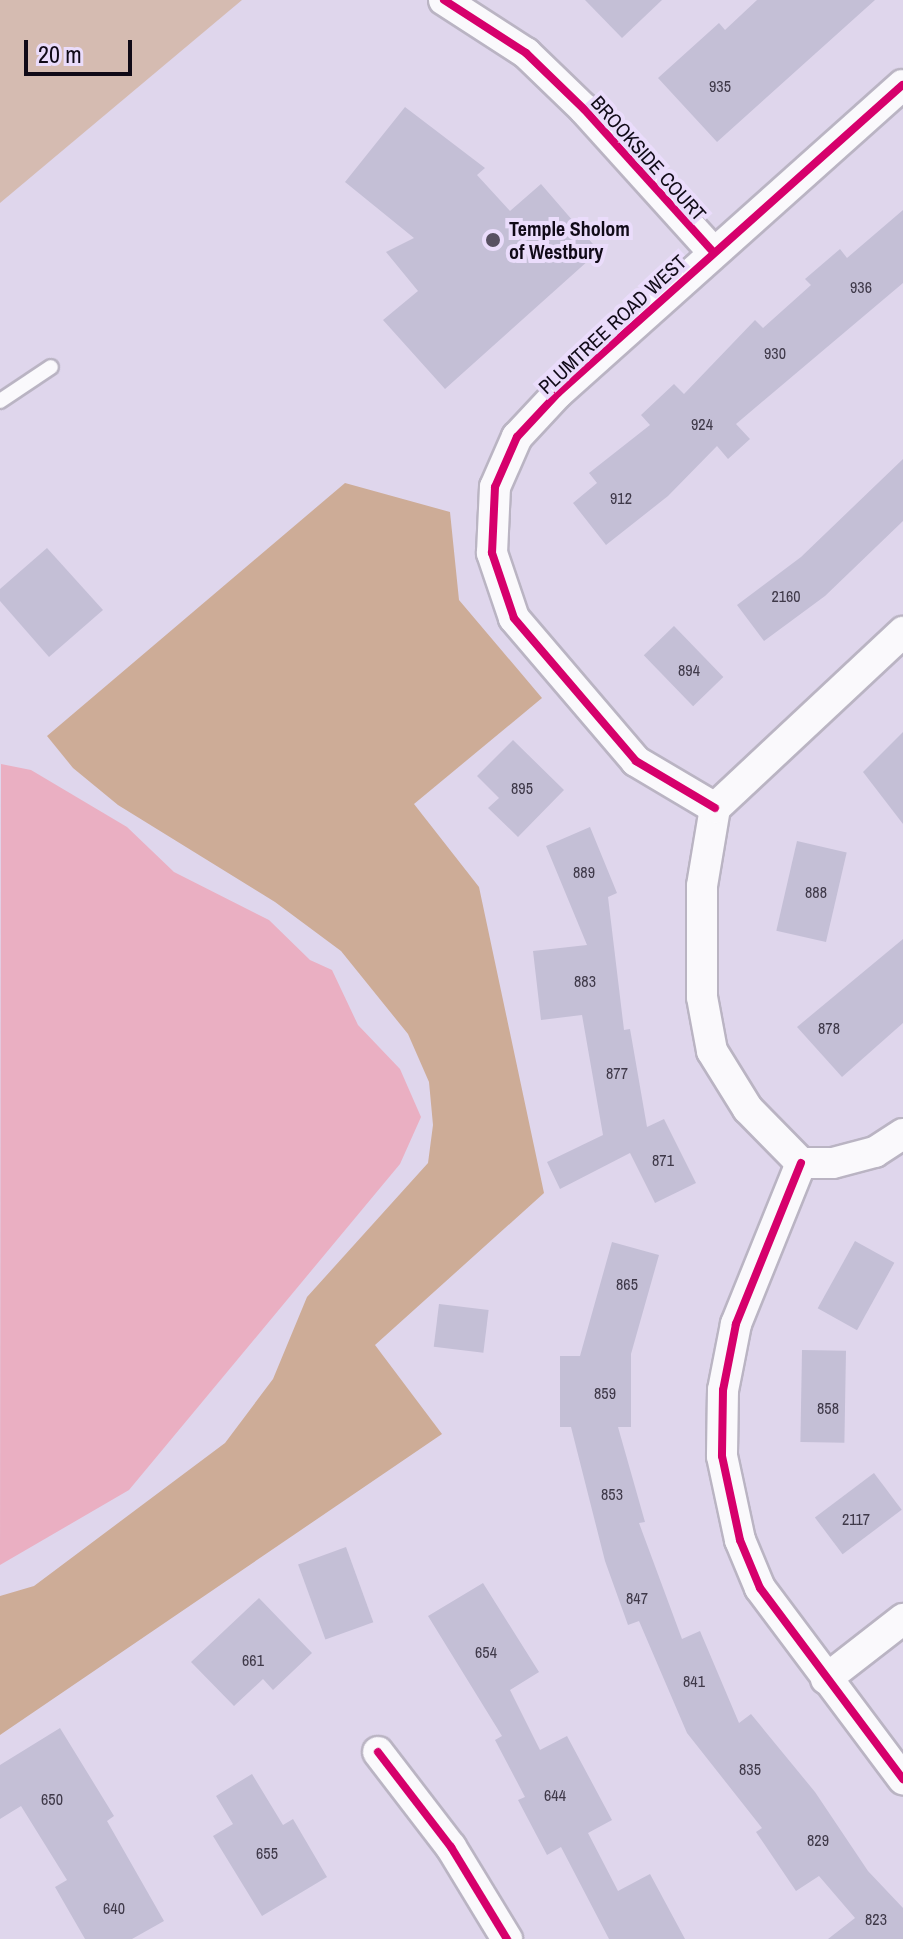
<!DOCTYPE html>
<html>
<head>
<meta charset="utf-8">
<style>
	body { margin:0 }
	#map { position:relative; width:903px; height:1939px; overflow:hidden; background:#dfd6ec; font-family:"Archivo Narrow",sans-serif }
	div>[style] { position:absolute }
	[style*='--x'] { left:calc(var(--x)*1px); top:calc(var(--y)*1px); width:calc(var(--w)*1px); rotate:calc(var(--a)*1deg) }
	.green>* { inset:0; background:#d5bbb1 }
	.forest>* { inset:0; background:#cdac97 }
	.water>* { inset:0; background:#eaafc2 }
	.building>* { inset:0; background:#c4bfd6; transform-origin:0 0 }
	.roads { filter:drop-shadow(2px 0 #bab4c3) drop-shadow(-2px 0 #bab4c3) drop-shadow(0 2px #bab4c3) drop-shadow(0 -2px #bab4c3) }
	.service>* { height:14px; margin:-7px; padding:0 7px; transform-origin:7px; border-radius:7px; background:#faf9fc }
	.minor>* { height:30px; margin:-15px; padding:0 15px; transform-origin:15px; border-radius:15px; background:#faf9fc }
	.cycleway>* { height:8px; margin:-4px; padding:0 4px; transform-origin:4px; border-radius:4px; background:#d6006c }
	.dots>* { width:22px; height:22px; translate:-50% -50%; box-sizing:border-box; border:4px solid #eadcfb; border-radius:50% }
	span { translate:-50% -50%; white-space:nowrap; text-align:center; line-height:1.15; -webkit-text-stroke:8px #eadcfb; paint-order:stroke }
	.number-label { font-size:16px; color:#3f3949 }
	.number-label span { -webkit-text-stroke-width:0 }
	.street-label { font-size:20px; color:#100a17 }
	.poi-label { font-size:20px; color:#100a17; font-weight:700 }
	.left { translate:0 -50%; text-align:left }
	.scale { position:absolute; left:24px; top:40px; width:108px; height:36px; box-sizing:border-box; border:4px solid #100a17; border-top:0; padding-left:10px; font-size:24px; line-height:28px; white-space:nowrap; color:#100a17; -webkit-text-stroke:6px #eadcfb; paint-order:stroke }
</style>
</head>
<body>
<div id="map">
	<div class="green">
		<i style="clip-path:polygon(0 0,242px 0,0 203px)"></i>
	</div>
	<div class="forest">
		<i style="clip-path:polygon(345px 483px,450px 512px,459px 600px,542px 698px,414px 804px,479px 887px,544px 1193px,375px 1345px,442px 1434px,0 1735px,0 1596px,34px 1586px,225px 1443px,273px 1379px,307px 1297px,428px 1163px,433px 1125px,429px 1082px,408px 1034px,341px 951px,275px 902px,118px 805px,73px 768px,47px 736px)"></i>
	</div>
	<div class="water">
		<i style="clip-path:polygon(1px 764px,31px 770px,127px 827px,174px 872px,269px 920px,310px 960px,332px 970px,358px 1025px,400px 1069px,421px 1117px,400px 1164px,129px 1490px,0 1565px)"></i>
	</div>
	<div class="building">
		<i style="clip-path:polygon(585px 0,662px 0,622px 38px)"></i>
		<i style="clip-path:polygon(757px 0,875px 0,717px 142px,658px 78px,719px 23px,725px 30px)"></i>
		<i style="clip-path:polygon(405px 107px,485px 168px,477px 175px,510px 211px,541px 184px,599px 251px,445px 389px,383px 320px,418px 291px,386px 252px,414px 238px,345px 182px)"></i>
		<i style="clip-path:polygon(903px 210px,903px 283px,736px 424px,750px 439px,728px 459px,717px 446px,668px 496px,606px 545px,573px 503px,597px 483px,589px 473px,650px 425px,641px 415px,674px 384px,684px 394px,755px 320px,763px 328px,811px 285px,805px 279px,840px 249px,847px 258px)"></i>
		<i style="clip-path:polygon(903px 459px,903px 521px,825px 596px,764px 641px,737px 605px,801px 557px)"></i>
		<i style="clip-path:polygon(47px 548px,103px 610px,49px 657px,0 601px,0 589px)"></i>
		<i style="left:674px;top:626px;width:71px;height:42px;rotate:46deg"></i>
		<i style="clip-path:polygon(903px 732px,903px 824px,863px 772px)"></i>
		<i style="clip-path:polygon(513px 740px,564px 790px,518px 837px,488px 808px,499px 798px,477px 776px)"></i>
		<i style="clip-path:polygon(590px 827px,617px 893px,608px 897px,624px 1030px,630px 1029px,647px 1127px,664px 1119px,696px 1183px,655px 1203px,630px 1153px,560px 1189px,547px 1162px,603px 1135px,582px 1015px,541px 1020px,533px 951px,587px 945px,546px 846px)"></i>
		<i style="left:797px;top:841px;width:51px;height:92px;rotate:13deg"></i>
		<i style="clip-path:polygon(903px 939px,903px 1023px,842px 1077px,797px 1027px)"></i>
		<i style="left:855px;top:1241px;width:45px;height:77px;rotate:29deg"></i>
		<i style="clip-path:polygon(612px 1242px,659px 1255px,631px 1354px,631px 1427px,618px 1427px,645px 1522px,639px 1523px,682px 1639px,700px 1631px,739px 1723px,751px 1714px,815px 1792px,868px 1871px,903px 1908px,903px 1939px,828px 1939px,855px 1918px,819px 1876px,796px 1891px,756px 1832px,762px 1828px,687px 1733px,639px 1621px,628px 1625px,605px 1561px,571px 1427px,560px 1427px,560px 1356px,580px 1356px)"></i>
		<i style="left:439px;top:1304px;width:50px;height:43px;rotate:7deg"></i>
		<i style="left:802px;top:1350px;width:44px;height:92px;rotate:1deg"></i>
		<i style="left:874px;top:1473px;width:46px;height:74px;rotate:53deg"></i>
		<i style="left:346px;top:1547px;width:80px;height:51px;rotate:70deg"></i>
		<i style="clip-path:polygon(483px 1583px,539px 1672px,510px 1690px,540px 1750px,567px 1736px,612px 1820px,588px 1833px,618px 1891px,650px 1874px,685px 1939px,609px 1939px,561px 1847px,547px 1855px,518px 1800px,525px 1797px,495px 1740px,502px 1736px,428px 1616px)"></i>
		<i style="clip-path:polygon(259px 1598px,312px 1653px,273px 1690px,263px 1679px,234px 1706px,191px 1662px)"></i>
		<i style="clip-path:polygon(60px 1728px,114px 1816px,107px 1821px,164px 1921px,132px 1939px,85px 1939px,55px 1887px,67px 1880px,21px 1806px,0 1819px,0 1765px)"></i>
		<i style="clip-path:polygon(252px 1774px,283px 1825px,293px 1819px,327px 1877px,262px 1916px,213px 1836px,233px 1824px,216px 1796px)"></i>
	</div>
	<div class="roads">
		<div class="service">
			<i style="--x:0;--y:401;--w:61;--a:-33.7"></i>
		</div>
		<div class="minor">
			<i style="--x:444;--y:0;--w:98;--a:32.9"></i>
			<i style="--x:526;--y:53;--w:81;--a:44"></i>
			<i style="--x:584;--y:109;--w:193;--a:47.9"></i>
			<i style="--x:715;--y:808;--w:92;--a:-149.3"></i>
			<i style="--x:636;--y:761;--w:188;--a:-130.5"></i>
			<i style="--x:514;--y:618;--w:69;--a:-108.7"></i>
			<i style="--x:492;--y:553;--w:66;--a:-87.4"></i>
			<i style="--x:495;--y:487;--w:55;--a:-66.3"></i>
			<i style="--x:517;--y:437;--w:60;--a:-47"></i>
			<i style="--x:558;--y:393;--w:462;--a:-41.8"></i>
			<i style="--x:715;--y:808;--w:79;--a:99.5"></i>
			<i style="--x:702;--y:886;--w:111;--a:90"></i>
			<i style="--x:702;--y:997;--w:55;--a:79.5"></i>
			<i style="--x:712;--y:1051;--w:68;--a:58.2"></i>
			<i style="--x:748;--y:1109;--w:76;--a:45.5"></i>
			<i style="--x:715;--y:808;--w:258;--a:-43.1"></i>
			<i style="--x:801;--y:1163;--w:174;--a:112"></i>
			<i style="--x:736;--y:1324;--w:67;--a:101.1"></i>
			<i style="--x:723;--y:1390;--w:66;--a:90.9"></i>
			<i style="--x:722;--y:1456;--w:86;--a:77.9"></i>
			<i style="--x:740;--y:1540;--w:52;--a:67.4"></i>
			<i style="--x:760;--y:1588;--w:239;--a:53.2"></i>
			<i style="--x:801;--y:1163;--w:32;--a:0"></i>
			<i style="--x:833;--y:1163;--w:43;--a:-14.7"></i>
			<i style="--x:875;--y:1152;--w:33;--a:-33"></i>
			<i style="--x:826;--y:1679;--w:98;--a:-37.9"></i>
			<i style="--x:378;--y:1752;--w:120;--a:52.5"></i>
			<i style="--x:451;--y:1847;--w:108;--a:58.7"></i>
		</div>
	</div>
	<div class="cycleway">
		<i style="--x:444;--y:0;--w:98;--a:32.9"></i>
		<i style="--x:526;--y:53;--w:81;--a:44"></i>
		<i style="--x:584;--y:109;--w:193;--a:47.9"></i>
		<i style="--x:715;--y:808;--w:92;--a:-149.3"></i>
		<i style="--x:636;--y:761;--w:188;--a:-130.5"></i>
		<i style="--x:514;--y:618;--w:69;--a:-108.7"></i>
		<i style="--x:492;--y:553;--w:66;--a:-87.4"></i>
		<i style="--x:495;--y:487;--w:55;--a:-66.3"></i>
		<i style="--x:517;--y:437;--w:60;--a:-47"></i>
		<i style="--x:558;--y:393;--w:462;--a:-41.8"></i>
		<i style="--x:801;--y:1163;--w:174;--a:112"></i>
		<i style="--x:736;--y:1324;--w:67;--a:101.1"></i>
		<i style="--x:723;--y:1390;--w:66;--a:90.9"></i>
		<i style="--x:722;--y:1456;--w:86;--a:77.9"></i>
		<i style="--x:740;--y:1540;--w:52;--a:67.4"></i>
		<i style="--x:760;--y:1588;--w:239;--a:53.2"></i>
		<i style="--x:378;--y:1752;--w:120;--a:52.5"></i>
		<i style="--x:451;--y:1847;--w:108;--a:58.7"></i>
	</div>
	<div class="dots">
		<i style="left:493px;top:240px;background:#585162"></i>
	</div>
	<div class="number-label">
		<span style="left:720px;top:86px">935</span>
		<span style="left:861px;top:287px">936</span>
		<span style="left:775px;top:353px">930</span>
		<span style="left:702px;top:424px">924</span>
		<span style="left:621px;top:498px">912</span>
		<span style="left:786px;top:596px">2160</span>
		<span style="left:689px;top:670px">894</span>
		<span style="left:522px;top:788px">895</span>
		<span style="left:584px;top:872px">889</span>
		<span style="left:816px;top:892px">888</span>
		<span style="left:585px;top:981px">883</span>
		<span style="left:829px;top:1028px">878</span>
		<span style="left:617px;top:1073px">877</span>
		<span style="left:663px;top:1160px">871</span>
		<span style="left:627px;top:1284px">865</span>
		<span style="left:605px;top:1393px">859</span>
		<span style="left:828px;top:1408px">858</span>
		<span style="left:612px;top:1494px">853</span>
		<span style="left:856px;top:1519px">2117</span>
		<span style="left:637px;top:1598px">847</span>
		<span style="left:486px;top:1652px">654</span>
		<span style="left:253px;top:1660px">661</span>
		<span style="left:694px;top:1681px">841</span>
		<span style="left:750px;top:1769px">835</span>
		<span style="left:555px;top:1795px">644</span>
		<span style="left:52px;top:1799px">650</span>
		<span style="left:818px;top:1840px">829</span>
		<span style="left:267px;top:1853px">655</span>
		<span style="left:114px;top:1908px">640</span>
		<span style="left:876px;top:1919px">823</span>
	</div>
	<div class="street-label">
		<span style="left:649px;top:158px;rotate:48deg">BROOKSIDE COURT</span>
		<span style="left:612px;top:324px;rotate:-43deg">PLUMTREE ROAD WEST</span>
	</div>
	<div class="poi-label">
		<span class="left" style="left:509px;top:240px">Temple Sholom<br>of Westbury</span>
	</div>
	<div class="scale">20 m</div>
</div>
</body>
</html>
